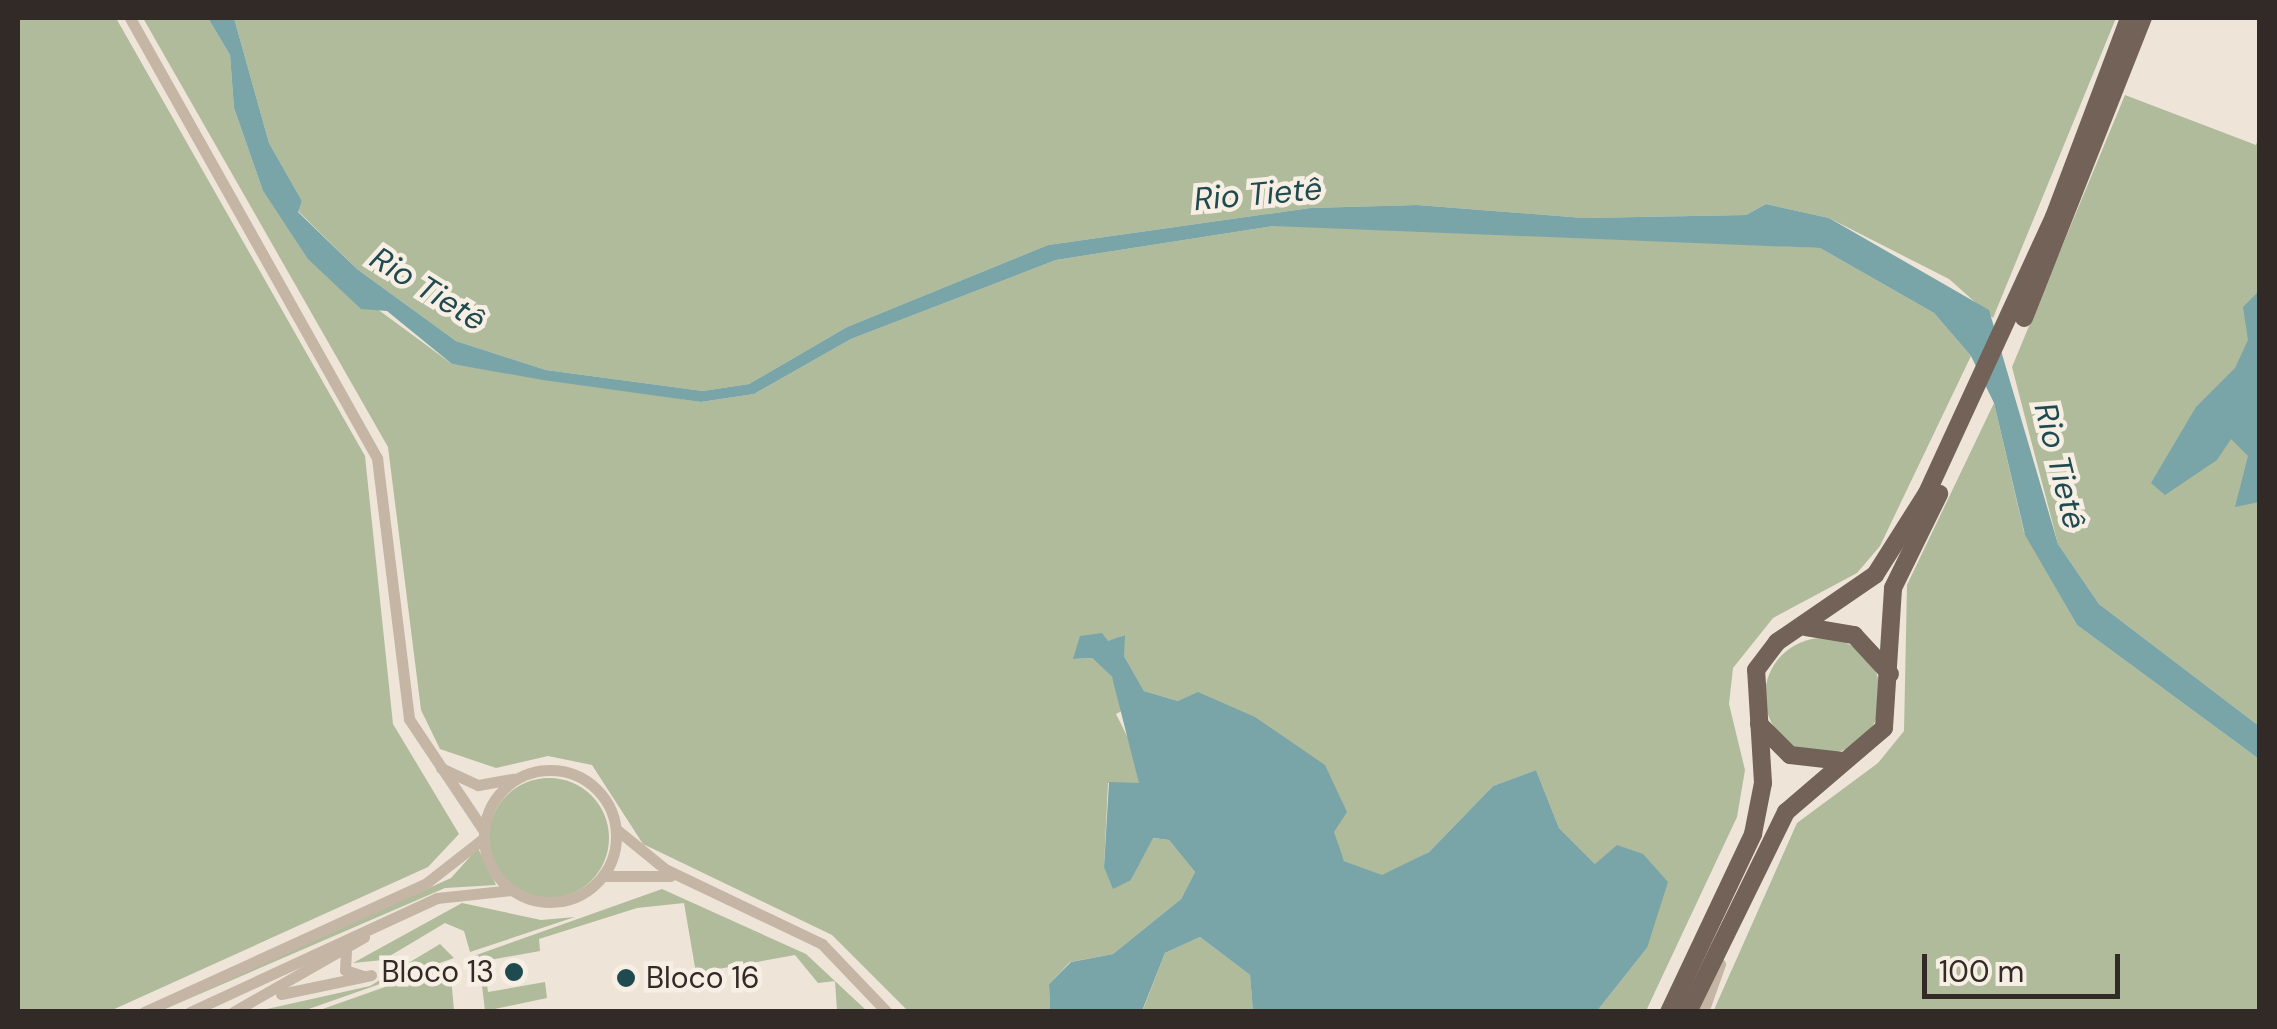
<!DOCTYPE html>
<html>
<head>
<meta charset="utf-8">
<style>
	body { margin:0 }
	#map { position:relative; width:2277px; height:1029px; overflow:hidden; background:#eee5d8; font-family:"DM Sans",sans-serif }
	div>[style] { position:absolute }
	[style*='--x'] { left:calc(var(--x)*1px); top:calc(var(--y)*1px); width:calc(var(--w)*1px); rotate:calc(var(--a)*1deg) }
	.green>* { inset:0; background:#afbb9a }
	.round { border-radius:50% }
	.water>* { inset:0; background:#7aa5a8 }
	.street>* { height:11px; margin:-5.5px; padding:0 5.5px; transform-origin:5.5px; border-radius:5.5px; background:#c5b5a5 }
	.street>.ring { margin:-5.5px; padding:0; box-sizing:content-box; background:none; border:11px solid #c5b5a5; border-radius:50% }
	.primary>* { height:18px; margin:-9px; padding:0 9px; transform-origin:9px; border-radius:9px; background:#726258 }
	.dots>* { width:28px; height:28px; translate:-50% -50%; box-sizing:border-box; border:5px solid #f7efe4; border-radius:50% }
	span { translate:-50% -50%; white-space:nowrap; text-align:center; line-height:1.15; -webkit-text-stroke:9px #f7efe4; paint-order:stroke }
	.poi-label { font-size:30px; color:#312a26 }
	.right { translate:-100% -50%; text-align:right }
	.left { translate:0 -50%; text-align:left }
	.water-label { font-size:32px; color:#1f4a4f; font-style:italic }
	.frame { position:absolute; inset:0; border:20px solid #312a26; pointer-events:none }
	.scale { position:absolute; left:1922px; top:954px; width:198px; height:45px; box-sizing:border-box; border:5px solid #312a26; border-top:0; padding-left:12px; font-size:30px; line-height:35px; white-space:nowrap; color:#312a26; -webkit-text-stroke:8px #f7efe4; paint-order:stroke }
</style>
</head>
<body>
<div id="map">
	<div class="green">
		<i style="clip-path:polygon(18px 18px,116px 18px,365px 456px,393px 724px,459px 834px,428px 867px,110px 1011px,18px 1011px)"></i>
		<i style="clip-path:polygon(143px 18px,208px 18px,230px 55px,234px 108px,263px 191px,308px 258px,452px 364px,701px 402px,754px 394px,851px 339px,1056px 260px,1273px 226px,1404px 225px,1820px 248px,1934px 313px,1971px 356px,1880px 546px,1857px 573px,1773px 618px,1733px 668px,1729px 704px,1745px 770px,1737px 817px,1646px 1011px,1597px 1011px,1647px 948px,1595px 864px,1559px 828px,1536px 770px,1493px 786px,1429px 852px,1383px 876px,1344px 861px,1279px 736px,1198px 693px,1178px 701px,1144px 691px,1124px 656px,1124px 635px,1075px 659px,1092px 658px,1112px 677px,1127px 708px,1116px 714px,1138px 758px,1139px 784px,1108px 783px,1104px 867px,1131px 880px,1152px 838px,1169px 840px,1195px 872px,1181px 899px,1113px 954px,1070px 962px,1049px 984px,1050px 1011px,908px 1011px,832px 935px,643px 844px,592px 765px,548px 756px,496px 768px,440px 749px,421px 710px,388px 447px)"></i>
		<i style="clip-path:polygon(234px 18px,2116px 18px,1993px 318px,1949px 279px,1829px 218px,1766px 204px,1746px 215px,1584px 218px,1417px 205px,1310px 208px,1048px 245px,847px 327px,749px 384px,703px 391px,546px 370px,456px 341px,357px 269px,298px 211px,302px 201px,269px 143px)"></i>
		<i style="clip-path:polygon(2125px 95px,2256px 145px,2259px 136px,2259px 726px,2099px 604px,2058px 544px,2012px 367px)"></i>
		<i style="clip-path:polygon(1994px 403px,2024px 532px,2077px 625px,2259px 759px,2259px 1011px,1713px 1012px,1797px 823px,1878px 763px,1904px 731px,1907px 585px)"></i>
		<i class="round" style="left:1765px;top:638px;width:116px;height:116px"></i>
		<i class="round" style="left:489px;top:778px;width:120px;height:120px"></i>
		<i style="clip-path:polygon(478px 848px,496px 885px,445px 888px,158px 1012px,451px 878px)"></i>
		<i style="clip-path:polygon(662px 889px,806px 954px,867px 1011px,837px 1011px,835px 981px,818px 983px,795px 955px,696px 973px,684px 903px,637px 908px,539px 939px,540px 951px,484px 961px,488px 992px,545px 982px,547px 998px,485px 1011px,479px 960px,471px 957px)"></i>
		<i style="clip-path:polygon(462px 903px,541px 920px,575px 917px,470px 952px,464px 931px,445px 923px,383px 960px,353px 963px)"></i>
		<i style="clip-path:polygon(1200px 937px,1250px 975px,1253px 1011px,1142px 1012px,1165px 953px)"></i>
		<i style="clip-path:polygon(440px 944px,454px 958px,303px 1011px,258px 1011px,370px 986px)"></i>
		<i style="clip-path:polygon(450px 964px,454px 1011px,317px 1011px)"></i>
	</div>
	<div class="water">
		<i style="clip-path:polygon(208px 18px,234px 18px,269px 143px,302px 201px,298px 212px,357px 269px,456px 341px,546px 370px,703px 391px,749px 384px,847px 327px,1048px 245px,1310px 208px,1417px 205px,1584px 218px,1746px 215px,1766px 204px,1829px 218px,1989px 310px,2058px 544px,2099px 604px,2259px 726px,2259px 759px,2077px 625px,2025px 535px,1994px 403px,1971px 356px,1934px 313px,1820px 248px,1273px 226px,1056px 260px,851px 339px,754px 394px,701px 402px,543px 380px,452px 364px,387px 311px,361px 309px,308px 259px,263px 191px,234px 108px,230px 55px)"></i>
		<i style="clip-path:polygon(2259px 291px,2259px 502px,2235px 507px,2248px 456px,2231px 439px,2217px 460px,2165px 495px,2151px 483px,2196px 407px,2235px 368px,2248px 340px,2243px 307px)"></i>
		<i style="clip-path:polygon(1102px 633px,1108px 641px,1125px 635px,1124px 656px,1144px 691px,1178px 701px,1198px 692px,1255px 717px,1325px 765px,1347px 812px,1334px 832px,1344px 861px,1382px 875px,1429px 852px,1493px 786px,1536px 770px,1559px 828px,1595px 864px,1617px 845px,1643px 854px,1668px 882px,1647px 948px,1597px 1011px,1253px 1012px,1250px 975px,1200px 937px,1165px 953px,1142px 1011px,1050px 1011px,1049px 984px,1071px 962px,1113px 954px,1181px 899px,1195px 872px,1169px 840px,1153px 838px,1131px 880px,1113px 889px,1104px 867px,1109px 782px,1139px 783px,1112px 677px,1092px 658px,1073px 659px,1080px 636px)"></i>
	</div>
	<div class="street">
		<i style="--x:130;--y:18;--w:505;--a:60.69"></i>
		<i style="--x:377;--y:458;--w:263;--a:83"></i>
		<i style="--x:409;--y:719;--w:135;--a:56.2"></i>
		<i style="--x:441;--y:768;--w:41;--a:24.7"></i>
		<i style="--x:478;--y:785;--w:36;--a:-10"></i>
		<i class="ring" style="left:484px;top:770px;width:121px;height:121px"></i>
		<i style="--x:616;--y:829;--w:63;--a:39.2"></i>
		<i style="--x:665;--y:869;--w:174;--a:25.5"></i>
		<i style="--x:822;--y:944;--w:94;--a:46.3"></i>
		<i style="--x:603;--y:876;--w:67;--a:0"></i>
		<i style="--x:346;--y:951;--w:19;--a:93"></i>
		<i style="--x:345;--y:970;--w:19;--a:18"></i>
		<i style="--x:281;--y:994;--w:92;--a:-11.9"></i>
		<i style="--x:144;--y:1012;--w:309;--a:-24.5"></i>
		<i style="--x:425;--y:884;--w:75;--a:-37.9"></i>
		<i style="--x:190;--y:1012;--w:272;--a:-24.8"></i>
		<i style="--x:437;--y:898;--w:75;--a:-6.1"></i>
		<i style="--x:233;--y:1012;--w:151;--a:-29.8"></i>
		<i style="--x:1703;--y:1012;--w:51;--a:-70.5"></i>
	</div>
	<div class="primary">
		<i style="--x:2024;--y:318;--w:323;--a:-68.4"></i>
		<i style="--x:1806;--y:627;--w:49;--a:9.5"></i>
		<i style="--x:1854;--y:635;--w:53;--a:47.3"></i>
		<i style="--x:1759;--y:724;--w:44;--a:45"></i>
		<i style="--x:1790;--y:755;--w:53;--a:6.5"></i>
		<i style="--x:1669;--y:1012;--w:197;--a:-64.7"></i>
		<i style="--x:1753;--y:834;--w:52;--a:-78.9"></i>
		<i style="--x:1763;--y:783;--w:113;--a:-93.5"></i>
		<i style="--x:1756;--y:670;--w:35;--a:-53"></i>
		<i style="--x:1777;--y:642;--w:119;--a:-34.4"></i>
		<i style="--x:1875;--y:575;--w:97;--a:-57.6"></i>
		<i style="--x:1927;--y:493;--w:304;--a:-65.3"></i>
		<i style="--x:2054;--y:217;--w:213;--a:-69.3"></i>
		<i style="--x:1688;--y:1012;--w:223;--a:-63.9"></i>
		<i style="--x:1786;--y:812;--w:129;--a:-40.6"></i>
		<i style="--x:1884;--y:728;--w:140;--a:-86.3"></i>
		<i style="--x:1893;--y:588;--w:105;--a:-63.9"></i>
	</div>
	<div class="dots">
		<i style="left:514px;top:972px;background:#1f4a4f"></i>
		<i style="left:626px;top:978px;background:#1f4a4f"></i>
	</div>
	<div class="poi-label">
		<span class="right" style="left:494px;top:972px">Bloco 13</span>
		<span class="left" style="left:646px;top:978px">Bloco 16</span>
	</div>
	<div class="water-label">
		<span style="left:1258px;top:194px;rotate:-5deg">Rio Tietê</span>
		<span style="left:428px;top:289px;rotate:32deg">Rio Tietê</span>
		<span style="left:2060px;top:466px;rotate:76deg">Rio Tietê</span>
	</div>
	<div class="frame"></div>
	<div class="scale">100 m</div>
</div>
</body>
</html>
